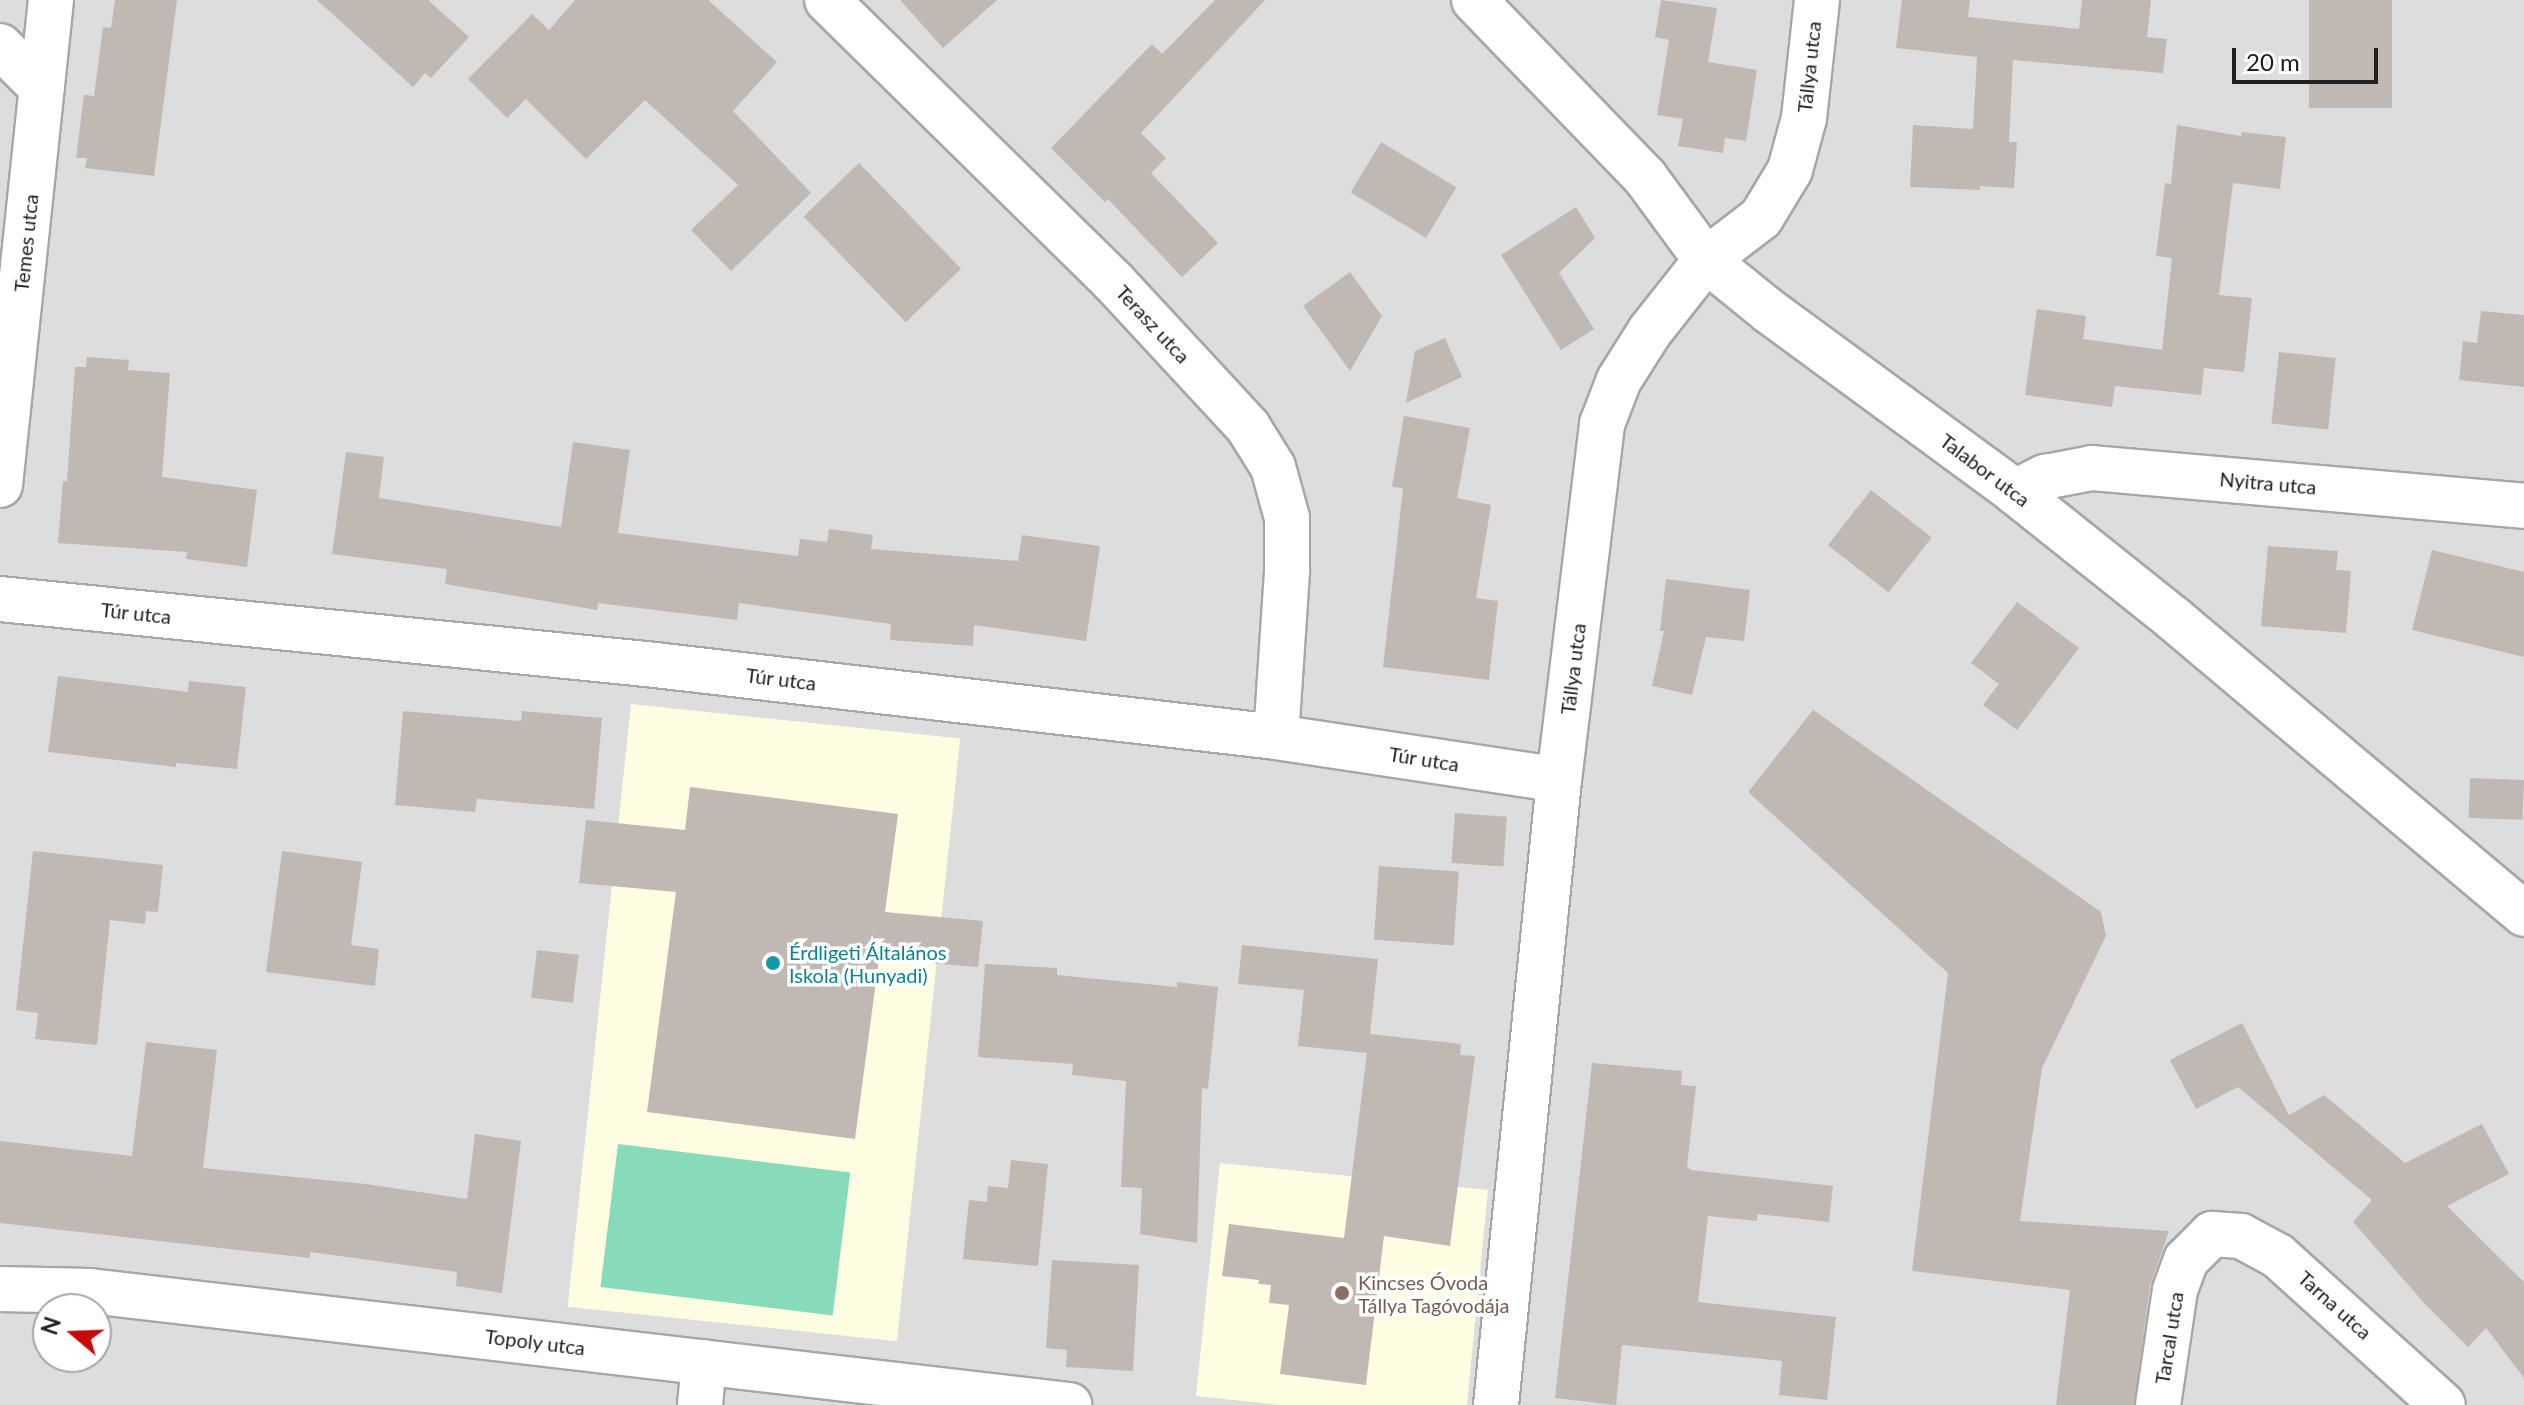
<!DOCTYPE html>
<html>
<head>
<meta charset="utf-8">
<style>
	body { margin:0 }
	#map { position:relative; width:2524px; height:1405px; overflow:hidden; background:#f0ede6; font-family:Lato,sans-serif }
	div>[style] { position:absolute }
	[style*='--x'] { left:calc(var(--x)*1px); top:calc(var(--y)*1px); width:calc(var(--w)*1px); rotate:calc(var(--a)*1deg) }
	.residential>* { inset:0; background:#dedddd }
	.education>* { inset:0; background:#fefde2; transform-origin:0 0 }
	.pitch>* { inset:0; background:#88dbba; transform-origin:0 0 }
	.building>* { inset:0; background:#c0b9b3; transform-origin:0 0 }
	.roads { filter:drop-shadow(2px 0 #a7a7a7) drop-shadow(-2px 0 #a7a7a7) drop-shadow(0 2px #a7a7a7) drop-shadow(0 -2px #a7a7a7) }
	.minor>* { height:44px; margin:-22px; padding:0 22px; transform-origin:22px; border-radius:22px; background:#fff }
	.dots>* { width:22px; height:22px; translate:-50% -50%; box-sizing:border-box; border:4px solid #fff; border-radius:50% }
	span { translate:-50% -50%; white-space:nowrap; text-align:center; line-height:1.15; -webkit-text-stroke:7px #fff; paint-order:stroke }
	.street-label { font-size:20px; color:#202020 }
	.culture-label { font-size:20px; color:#0d838f }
	.left { translate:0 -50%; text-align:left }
	.education-label { font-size:20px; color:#785e54 }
	.north { position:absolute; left:32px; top:1293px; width:80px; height:80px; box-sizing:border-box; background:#fff; border:2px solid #a6a6a6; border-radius:50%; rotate:289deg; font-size:22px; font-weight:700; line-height:32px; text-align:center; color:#202020 }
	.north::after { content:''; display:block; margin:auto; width:28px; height:36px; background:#c50a0c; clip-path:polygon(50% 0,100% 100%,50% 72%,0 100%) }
	.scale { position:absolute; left:2232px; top:48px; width:146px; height:36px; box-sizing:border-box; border:4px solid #202020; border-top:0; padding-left:10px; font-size:24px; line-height:28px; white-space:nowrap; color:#202020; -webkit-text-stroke:6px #fff; paint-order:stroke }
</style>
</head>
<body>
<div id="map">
	<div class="residential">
		<i style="clip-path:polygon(evenodd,0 0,2524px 0,2524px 1405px,0 1405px,0 0,48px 1309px,96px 1309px,96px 1357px,48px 1357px,48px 1309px)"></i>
	</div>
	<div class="education">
		<i style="left:631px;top:704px;width:331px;height:606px;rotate:6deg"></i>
		<i style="clip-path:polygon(1220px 1163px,1488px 1190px,1467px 1405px,1282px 1405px,1196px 1396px)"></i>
	</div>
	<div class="pitch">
		<i style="left:618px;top:1144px;width:234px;height:144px;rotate:7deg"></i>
	</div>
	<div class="building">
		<i style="clip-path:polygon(115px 0,177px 0,154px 176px,85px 168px,87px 158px,76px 158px,84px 95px,94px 96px,103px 27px,111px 28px)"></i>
		<i style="clip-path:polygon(317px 0,428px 0,469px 37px,431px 78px,425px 73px,413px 87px)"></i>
		<i style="clip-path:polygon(575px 0,708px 0,777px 62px,733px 111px,811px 193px,731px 271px,691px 230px,738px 185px,645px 100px,586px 159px,526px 99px,507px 118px,468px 79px,532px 14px,549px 30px)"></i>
		<i style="clip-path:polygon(900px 0,997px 0,943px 48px)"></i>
		<i style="clip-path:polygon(1215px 0,1265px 0,1141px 133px,1166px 158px,1151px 173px,1218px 243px,1182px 277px,1108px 199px,1105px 202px,1051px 148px,1152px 44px,1162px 54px)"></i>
		<i style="clip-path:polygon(1661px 0,1717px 8px,1708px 62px,1757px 70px,1746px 141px,1725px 138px,1723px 153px,1678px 146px,1683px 119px,1657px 115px,1669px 40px,1655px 37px)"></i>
		<i style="clip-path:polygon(1902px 0,1970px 0,1968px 17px,2079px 29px,2082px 0,2151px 0,2147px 37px,2167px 39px,2163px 73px,2013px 60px,2009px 142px,2017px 142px,2014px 188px,1980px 186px,1980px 190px,1910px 187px,1913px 125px,1973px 129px,1977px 57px,1896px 48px)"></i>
		<i style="left:2309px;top:0;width:83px;height:108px"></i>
		<i style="clip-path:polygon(2177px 125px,2241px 136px,2242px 132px,2286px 137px,2280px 189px,2233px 183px,2219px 295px,2252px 298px,2244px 372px,2204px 368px,2201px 395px,2115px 386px,2112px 407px,2025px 395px,2037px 309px,2086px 316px,2083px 339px,2162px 350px,2172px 258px,2156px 256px,2165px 183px,2171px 184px)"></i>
		<i style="left:1381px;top:142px;width:88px;height:59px;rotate:31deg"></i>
		<i style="left:859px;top:163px;width:147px;height:77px;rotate:46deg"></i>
		<i style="clip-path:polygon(1576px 207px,1595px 238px,1559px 273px,1594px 329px,1561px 350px,1501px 255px)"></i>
		<i style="clip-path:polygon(1350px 272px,1382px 316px,1350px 371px,1303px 306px)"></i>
		<i style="clip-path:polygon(2481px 311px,2524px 315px,2524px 387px,2459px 380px,2463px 341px,2477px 343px)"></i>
		<i style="clip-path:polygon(1445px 338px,1462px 377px,1406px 403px,1415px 351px)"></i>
		<i style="left:2279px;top:352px;width:57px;height:72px;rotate:6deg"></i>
		<i style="clip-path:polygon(87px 357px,129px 360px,128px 370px,170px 373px,162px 477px,257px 490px,247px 567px,186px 559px,187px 552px,58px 543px,63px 481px,67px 481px,75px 367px,86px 367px)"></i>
		<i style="clip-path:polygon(1404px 416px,1470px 428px,1457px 498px,1491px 505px,1476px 598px,1498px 601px,1489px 680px,1383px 667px,1403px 488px,1392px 487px)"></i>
		<i style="clip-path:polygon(573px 442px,630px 450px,618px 533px,798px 556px,800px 539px,827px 542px,829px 529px,873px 535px,871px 549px,1018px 561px,1022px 535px,1100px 546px,1086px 641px,974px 625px,973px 646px,890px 640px,891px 624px,739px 603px,737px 620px,598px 603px,597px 610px,445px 584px,447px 569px,332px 554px,346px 452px,384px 457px,379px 498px,561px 527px)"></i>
		<i style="left:1871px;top:490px;width:77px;height:70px;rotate:38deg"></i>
		<i style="clip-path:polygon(2268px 546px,2338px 551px,2336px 570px,2351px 571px,2346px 633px,2261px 626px)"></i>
		<i style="clip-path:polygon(2432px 550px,2524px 572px,2524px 657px,2412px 630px)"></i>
		<i style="clip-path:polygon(1666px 579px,1750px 590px,1744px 641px,1706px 637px,1692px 695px,1652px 686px,1664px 631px,1660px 631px)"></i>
		<i style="clip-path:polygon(2017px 602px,2079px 648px,2017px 730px,1983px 705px,1999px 684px,1971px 663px)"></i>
		<i style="clip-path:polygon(58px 676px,188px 692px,189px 681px,246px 687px,237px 769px,176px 763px,176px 767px,48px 752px)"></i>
		<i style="clip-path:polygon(1813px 710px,2101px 912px,2106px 936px,2042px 1068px,2020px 1221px,2169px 1231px,2150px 1286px,2134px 1405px,2056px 1405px,2070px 1290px,1912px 1271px,1948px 973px,1748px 792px)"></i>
		<i style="clip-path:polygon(403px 711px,521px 721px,522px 711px,602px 718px,594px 809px,477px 799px,475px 812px,395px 805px)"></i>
		<i style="left:2470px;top:778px;width:54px;height:40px;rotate:2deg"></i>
		<i style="clip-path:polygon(690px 787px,898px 814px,885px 912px,983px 921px,978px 967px,879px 959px,855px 1139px,647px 1112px,676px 892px,579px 883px,586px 820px,685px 830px)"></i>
		<i style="left:1455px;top:813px;width:52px;height:50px;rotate:4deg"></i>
		<i style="clip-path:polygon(33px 851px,163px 865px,158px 912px,146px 911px,145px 924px,110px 920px,97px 1045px,35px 1039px,38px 1013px,16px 1010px)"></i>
		<i style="clip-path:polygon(282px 851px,362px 862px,351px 945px,379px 949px,375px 986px,266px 972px)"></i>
		<i style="left:1379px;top:866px;width:80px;height:74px;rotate:4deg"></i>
		<i style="clip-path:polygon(1242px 945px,1378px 959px,1370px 1034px,1461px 1044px,1460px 1055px,1475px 1056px,1450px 1246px,1384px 1236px,1366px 1385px,1280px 1374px,1289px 1305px,1269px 1303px,1271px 1285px,1258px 1284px,1259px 1280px,1222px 1276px,1229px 1224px,1344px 1238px,1367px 1053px,1298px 1046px,1304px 990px,1238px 984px)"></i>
		<i style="left:537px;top:950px;width:42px;height:48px;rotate:7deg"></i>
		<i style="clip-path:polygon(985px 964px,1057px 968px,1057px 975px,1177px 987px,1177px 982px,1218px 987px,1208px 1089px,1202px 1088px,1197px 1243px,1140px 1234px,1142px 1188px,1121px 1187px,1126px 1081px,1072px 1075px,1073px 1064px,978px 1057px)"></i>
		<i style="clip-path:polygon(2242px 1023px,2289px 1115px,2324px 1095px,2405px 1163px,2482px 1124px,2509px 1174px,2447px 1206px,2524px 1282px,2524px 1378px,2486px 1328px,2468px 1347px,2426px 1305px,2353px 1222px,2372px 1200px,2238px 1087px,2196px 1109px,2170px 1060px)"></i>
		<i style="clip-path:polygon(146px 1042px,217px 1050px,203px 1168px,366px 1184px,467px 1199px,475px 1134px,521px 1141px,502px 1293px,456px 1286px,457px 1272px,310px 1252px,310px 1258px,0 1223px,0 1141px,132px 1156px)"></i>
		<i style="clip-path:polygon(1592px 1063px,1682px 1071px,1681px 1085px,1696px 1086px,1687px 1167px,1691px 1170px,1833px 1186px,1829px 1222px,1757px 1214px,1757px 1221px,1708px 1216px,1698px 1302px,1836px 1317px,1827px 1400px,1779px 1395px,1782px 1361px,1622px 1345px,1616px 1405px,1555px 1398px)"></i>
		<i style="clip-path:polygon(1011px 1160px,1048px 1164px,1038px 1266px,963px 1259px,969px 1200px,987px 1202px,988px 1186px,1008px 1188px)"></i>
		<i style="clip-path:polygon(1052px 1260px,1139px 1265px,1133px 1371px,1066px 1367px,1067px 1350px,1046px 1348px)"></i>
	</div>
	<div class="roads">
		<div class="minor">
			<i style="--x:827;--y:0;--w:401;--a:44.5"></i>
			<i style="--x:1113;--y:281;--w:199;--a:47.2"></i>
			<i style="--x:1248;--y:427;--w:47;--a:58"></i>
			<i style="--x:1273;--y:467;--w:53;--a:74.6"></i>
			<i style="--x:1287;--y:518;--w:54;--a:90"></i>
			<i style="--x:1287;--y:572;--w:165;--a:93.8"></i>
			<i style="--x:1474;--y:0;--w:246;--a:46"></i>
			<i style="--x:1645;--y:177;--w:103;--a:53.7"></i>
			<i style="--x:1706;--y:260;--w:81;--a:39"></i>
			<i style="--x:1769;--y:311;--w:305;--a:36.3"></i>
			<i style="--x:2015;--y:492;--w:203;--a:38.6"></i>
			<i style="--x:2174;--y:619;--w:458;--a:40.1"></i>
			<i style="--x:0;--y:46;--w:59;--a:45"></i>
			<i style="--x:0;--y:485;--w:488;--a:-84"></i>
			<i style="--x:2015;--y:492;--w:34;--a:-27"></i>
			<i style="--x:2045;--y:477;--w:48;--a:-10.8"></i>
			<i style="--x:2092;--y:468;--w:434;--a:5"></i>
			<i style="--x:0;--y:599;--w:658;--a:5.75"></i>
			<i style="--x:655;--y:665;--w:625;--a:6.61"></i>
			<i style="--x:1276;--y:737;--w:286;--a:8.6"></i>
			<i style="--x:0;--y:1289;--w:90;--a:1.3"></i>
			<i style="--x:90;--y:1291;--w:986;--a:6.64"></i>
			<i style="--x:700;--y:1405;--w:43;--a:-84.7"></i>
			<i style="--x:1496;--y:1405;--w:628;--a:-84.24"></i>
			<i style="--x:1559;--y:780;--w:359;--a:-83.1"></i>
			<i style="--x:1602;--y:424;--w:47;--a:-68.9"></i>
			<i style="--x:1619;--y:380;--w:58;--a:-57.7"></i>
			<i style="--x:1650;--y:331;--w:90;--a:-51.7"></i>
			<i style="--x:1706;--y:260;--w:69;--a:-37.4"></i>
			<i style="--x:1761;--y:218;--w:56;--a:-58.9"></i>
			<i style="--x:1790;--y:170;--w:54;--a:-74.9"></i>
			<i style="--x:1804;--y:118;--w:119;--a:-83.7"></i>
			<i style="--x:2158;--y:1405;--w:116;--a:-81.6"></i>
			<i style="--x:2175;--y:1290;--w:32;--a:-70"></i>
			<i style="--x:2186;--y:1260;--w:37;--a:-45"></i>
			<i style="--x:2212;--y:1234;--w:29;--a:4"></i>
			<i style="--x:2241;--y:1236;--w:42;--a:28.4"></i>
			<i style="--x:2278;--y:1256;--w:222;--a:42.1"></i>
		</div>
	</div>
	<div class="dots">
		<i style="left:773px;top:963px;background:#0f9aa8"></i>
		<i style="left:1342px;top:1293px;background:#8d6e63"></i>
	</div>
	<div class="street-label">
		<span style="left:1809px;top:67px;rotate:-84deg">Tállya utca</span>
		<span style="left:26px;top:243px;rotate:-84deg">Temes utca</span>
		<span style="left:1153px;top:324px;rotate:47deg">Terasz utca</span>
		<span style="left:1985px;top:470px;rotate:37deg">Talabor utca</span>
		<span style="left:2268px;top:483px;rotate:5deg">Nyitra utca</span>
		<span style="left:136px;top:613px;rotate:6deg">Túr utca</span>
		<span style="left:1573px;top:669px;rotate:-83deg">Tállya utca</span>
		<span style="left:781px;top:679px;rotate:7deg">Túr utca</span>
		<span style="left:1424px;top:759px;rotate:9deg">Túr utca</span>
		<span style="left:2335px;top:1305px;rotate:42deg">Tarna utca</span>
		<span style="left:2169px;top:1338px;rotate:-81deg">Tarcal utca</span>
		<span style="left:535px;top:1342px;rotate:7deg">Topoly utca</span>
	</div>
	<div class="culture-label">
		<span class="left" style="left:789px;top:964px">Érdligeti Általános<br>Iskola (Hunyadi)</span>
	</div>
	<div class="education-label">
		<span class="left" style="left:1358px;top:1294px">Kincses Óvoda<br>Tállya Tagóvodája</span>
	</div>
	<div class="north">N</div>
	<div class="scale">20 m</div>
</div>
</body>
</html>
